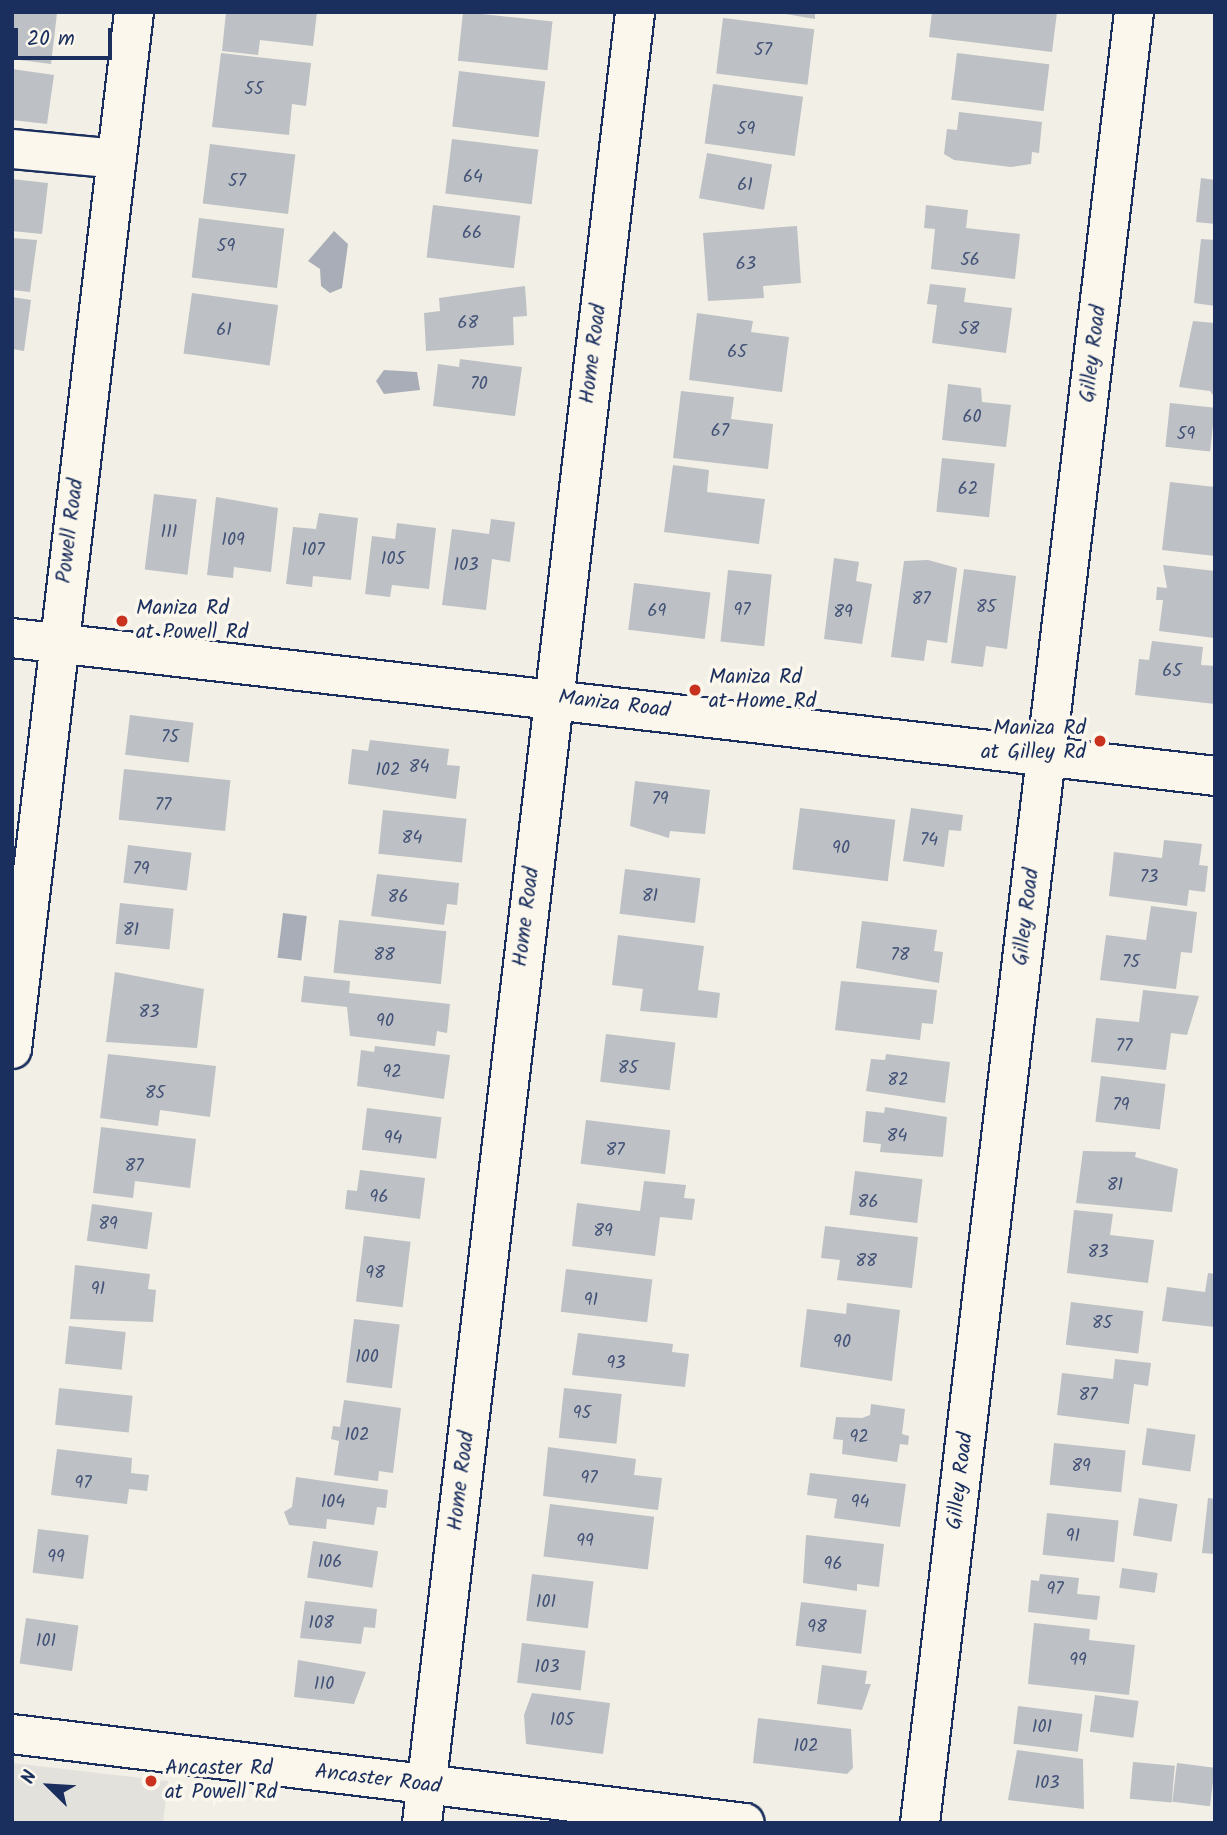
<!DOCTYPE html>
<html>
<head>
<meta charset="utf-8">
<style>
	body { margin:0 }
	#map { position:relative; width:1227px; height:1835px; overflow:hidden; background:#f2efe6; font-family:Kalam,sans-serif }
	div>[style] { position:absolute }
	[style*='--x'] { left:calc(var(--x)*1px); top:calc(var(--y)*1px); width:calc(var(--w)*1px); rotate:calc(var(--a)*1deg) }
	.built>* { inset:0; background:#e2e1dc }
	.water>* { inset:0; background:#a9adb7; transform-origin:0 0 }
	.building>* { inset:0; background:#bdc0c4; transform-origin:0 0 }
	.roads { filter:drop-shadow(2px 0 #1b2f5e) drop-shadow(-2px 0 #1b2f5e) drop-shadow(0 2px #1b2f5e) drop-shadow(0 -2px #1b2f5e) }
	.minor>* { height:38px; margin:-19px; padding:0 19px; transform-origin:19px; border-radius:19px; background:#fbf7ec }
	.dots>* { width:19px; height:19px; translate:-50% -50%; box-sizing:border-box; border:4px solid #fbf7ec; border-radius:50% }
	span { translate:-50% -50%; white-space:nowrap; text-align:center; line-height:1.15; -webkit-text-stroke:7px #fbf7ec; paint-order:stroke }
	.number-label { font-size:18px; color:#445378 }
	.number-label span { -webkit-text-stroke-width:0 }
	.street-label { font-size:21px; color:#1b2f5e }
	.poi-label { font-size:21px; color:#1b2f5e }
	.left { translate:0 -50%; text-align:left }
	.right { translate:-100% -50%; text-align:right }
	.frame { position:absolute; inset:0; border:14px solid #1b2f5e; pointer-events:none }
	.north { position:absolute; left:14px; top:1751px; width:70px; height:70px; -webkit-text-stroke:5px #fbf7ec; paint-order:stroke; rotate:294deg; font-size:19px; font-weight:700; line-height:28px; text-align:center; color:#1b2f5e }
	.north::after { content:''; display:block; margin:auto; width:24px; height:32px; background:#1b2f5e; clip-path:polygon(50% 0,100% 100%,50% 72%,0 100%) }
	.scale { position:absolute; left:14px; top:28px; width:98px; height:32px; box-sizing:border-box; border:4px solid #1b2f5e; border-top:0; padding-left:9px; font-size:21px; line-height:24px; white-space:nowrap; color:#1b2f5e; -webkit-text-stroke:5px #fbf7ec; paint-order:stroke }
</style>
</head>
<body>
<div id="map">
	<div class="built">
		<i style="clip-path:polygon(12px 1763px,168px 1781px,163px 1823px,12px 1823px)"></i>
	</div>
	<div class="water">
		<i style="clip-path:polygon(334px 231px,348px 244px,342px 288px,330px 293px,321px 286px,320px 269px,308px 261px)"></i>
		<i style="clip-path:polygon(384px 370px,417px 372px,420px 390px,384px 394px,376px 381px)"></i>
		<i style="left:283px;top:913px;width:24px;height:45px;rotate:7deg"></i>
	</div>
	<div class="building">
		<i style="clip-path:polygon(12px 12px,57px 13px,51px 64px,12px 59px)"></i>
		<i style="clip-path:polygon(226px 12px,317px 12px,313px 46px,260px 40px,258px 55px,222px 51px)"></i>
		<i style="left:463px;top:12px;width:90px;height:49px;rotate:6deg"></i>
		<i style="clip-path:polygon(774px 12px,815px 12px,815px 19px)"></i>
		<i style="clip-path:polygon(932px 12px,1057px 12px,1052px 52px,929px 37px)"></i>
		<i style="left:723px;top:18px;width:92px;height:56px;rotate:7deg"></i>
		<i style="clip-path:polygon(221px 53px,311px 63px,306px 106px,292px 104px,289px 135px,212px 127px)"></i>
		<i style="left:957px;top:53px;width:93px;height:47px;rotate:7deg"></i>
		<i style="clip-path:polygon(12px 69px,54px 75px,47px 124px,12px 120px)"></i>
		<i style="left:459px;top:71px;width:87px;height:56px;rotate:7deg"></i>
		<i style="left:713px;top:84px;width:91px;height:60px;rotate:8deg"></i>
		<i style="clip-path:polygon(959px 112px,1042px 122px,1039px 153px,1032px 152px,1031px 164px,1011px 167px,954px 160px,944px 154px,947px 129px,957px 130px)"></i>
		<i style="left:452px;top:139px;width:87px;height:55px;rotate:7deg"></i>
		<i style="left:210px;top:144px;width:86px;height:60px;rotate:7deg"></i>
		<i style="left:707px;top:153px;width:66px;height:46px;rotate:10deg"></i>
		<i style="clip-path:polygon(1201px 178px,1215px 180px,1215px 224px,1196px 222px)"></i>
		<i style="clip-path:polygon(12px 179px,48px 183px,42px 234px,12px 231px)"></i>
		<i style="left:433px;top:205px;width:88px;height:53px;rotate:7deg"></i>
		<i style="clip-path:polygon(926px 205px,968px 210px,966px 228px,1020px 234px,1015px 279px,931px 269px,935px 229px,924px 228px)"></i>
		<i style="left:199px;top:218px;width:86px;height:60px;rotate:7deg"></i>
		<i style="clip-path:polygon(797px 226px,801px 283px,763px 286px,764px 298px,708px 301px,703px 233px)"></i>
		<i style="clip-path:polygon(12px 238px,37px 240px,30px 292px,12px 290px)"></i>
		<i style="clip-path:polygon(1201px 239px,1215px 240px,1215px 306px,1194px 303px)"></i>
		<i style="clip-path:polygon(930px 284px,966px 288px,964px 302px,1012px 308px,1006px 353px,932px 343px,937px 305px,927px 304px)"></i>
		<i style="clip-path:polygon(525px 286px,527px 316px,513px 317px,514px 345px,426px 351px,424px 313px,440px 311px,439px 298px)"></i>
		<i style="left:192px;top:293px;width:87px;height:61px;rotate:8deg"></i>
		<i style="clip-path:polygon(12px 297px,31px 300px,24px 351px,12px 349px)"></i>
		<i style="clip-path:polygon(697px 313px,753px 321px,751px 332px,789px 337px,782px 392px,689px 380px)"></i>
		<i style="clip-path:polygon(1193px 321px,1215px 323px,1215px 398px,1210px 391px,1179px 387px)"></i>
		<i style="clip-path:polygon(460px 359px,522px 367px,515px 416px,433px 406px,438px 364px,459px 367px)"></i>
		<i style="clip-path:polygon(948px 384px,981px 388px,982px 402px,1011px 405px,1006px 447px,942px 440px)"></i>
		<i style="clip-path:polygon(681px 391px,734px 397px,731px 419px,773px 424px,768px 469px,673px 458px)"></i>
		<i style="left:1170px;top:403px;width:45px;height:44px;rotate:6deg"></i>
		<i style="left:942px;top:458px;width:53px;height:54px;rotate:6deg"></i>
		<i style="clip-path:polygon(673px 465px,709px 470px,707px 492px,765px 499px,759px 544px,664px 532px)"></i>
		<i style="clip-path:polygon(1170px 482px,1215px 487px,1215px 556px,1162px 550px)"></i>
		<i style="left:154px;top:494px;width:43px;height:76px;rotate:7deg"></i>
		<i style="clip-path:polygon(216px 497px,278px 508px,271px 572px,234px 567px,233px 578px,207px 575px)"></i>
		<i style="clip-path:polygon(319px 513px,358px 518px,351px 580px,313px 576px,312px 587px,286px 584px,293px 527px,316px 529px)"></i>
		<i style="clip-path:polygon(491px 519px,515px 522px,510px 562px,492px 559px,486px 610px,442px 605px,452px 529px,489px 534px)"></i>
		<i style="clip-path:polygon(397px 523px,436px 528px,429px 589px,392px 585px,390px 597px,365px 594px,372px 536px,395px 539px)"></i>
		<i style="clip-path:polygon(834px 558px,859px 562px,856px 581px,872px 584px,862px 644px,824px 639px)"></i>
		<i style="clip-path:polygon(928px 560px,957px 568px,947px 643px,927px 640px,924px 661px,891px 657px,904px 561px)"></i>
		<i style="clip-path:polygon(1163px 565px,1215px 571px,1215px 638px,1159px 631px,1163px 600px,1156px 600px,1157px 587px,1167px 588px)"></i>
		<i style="clip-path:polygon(964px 569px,1016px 576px,1007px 649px,986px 646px,983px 667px,951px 663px)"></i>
		<i style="left:728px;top:570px;width:44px;height:72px;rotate:6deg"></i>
		<i style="left:634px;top:583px;width:77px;height:47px;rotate:7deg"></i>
		<i style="clip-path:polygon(1152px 641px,1203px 647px,1201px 665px,1215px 666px,1215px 704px,1135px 695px,1139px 659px,1149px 660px)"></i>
		<i style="left:130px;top:715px;width:64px;height:40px;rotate:7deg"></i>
		<i style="clip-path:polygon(370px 740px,449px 749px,447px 765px,460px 766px,456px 799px,348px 784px,352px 749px,368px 751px)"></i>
		<i style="left:124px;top:769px;width:107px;height:51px;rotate:6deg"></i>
		<i style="clip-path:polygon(635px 781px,710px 790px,705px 834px,670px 831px,669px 838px,630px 826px)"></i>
		<i style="left:800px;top:808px;width:96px;height:62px;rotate:7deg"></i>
		<i style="clip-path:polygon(911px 808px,963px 815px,961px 831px,949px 830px,944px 867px,903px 861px)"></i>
		<i style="left:383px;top:810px;width:84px;height:44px;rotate:6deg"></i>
		<i style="clip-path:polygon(1164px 840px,1202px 844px,1199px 865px,1208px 866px,1205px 892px,1189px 890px,1187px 906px,1109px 896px,1114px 852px,1162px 858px)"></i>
		<i style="left:128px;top:845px;width:64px;height:38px;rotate:7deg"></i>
		<i style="left:625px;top:869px;width:76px;height:45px;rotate:7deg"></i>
		<i style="clip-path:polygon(377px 874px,459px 883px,457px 905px,447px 904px,444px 925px,371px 916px)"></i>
		<i style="left:120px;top:903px;width:54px;height:41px;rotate:6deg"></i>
		<i style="clip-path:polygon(1151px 906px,1197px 912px,1192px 953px,1181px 952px,1176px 989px,1100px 980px,1106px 935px,1146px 940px)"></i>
		<i style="left:339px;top:920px;width:108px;height:53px;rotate:6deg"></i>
		<i style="clip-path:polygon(862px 921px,937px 930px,934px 951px,943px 952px,939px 983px,856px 968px)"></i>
		<i style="clip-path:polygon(618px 935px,704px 946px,698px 990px,720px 993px,717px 1018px,640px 1011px,643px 989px,612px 985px)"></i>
		<i style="clip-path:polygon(115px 972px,204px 989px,197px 1048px,106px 1042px)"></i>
		<i style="clip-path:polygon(304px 976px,350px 981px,349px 993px,450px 1004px,447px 1033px,437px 1031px,435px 1046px,350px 1036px,347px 1007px,301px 1002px)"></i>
		<i style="clip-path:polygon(841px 981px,937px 990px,933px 1024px,922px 1023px,920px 1040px,835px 1030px)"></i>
		<i style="clip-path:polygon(1143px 990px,1199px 996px,1187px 1035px,1171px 1033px,1166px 1070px,1091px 1062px,1096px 1018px,1139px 1022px)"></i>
		<i style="left:606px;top:1034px;width:70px;height:48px;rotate:7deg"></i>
		<i style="clip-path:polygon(375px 1046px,450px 1055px,444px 1099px,357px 1086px,361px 1050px,374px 1052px)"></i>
		<i style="clip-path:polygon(108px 1054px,216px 1066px,210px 1117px,160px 1110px,158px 1126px,100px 1118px)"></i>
		<i style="clip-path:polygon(886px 1054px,950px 1062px,945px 1103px,866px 1091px,871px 1059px,885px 1060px)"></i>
		<i style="left:1101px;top:1076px;width:65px;height:46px;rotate:7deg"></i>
		<i style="clip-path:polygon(885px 1107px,947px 1117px,943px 1157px,880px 1152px,881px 1144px,863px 1142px,866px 1111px,884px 1113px)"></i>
		<i style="left:367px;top:1108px;width:75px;height:42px;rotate:7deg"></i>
		<i style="left:586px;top:1120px;width:85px;height:44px;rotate:7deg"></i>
		<i style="clip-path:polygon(101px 1127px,196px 1139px,190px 1188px,135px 1181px,133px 1198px,93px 1193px)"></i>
		<i style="clip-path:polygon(1083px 1151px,1136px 1152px,1135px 1157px,1178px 1169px,1172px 1212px,1076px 1203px)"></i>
		<i style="clip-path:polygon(360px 1170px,425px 1178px,420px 1219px,345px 1209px,347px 1190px,357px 1191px)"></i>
		<i style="left:855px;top:1171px;width:68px;height:44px;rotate:7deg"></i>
		<i style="clip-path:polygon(644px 1181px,686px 1185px,684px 1198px,695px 1199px,692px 1220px,660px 1217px,655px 1256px,572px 1246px,577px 1203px,640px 1211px)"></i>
		<i style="left:92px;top:1204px;width:61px;height:37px;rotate:8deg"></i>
		<i style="clip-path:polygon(1074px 1210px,1113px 1214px,1110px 1235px,1154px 1240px,1148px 1283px,1067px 1273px)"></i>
		<i style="clip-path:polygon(825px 1226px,918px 1237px,912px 1288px,837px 1280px,840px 1260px,821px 1258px)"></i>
		<i style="left:364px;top:1236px;width:47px;height:66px;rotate:7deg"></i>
		<i style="clip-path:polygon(75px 1265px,150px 1274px,148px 1289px,156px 1290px,153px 1322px,70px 1319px)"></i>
		<i style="left:566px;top:1269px;width:87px;height:43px;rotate:7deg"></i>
		<i style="clip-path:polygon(1208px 1273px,1215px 1274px,1215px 1327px,1162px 1321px,1167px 1287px,1205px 1292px)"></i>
		<i style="left:1071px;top:1302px;width:73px;height:43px;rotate:7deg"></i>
		<i style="clip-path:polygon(847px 1303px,900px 1310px,892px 1381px,800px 1367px,807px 1309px,846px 1314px)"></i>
		<i style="left:354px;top:1319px;width:46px;height:64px;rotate:7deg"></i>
		<i style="left:69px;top:1326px;width:57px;height:38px;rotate:6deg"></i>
		<i style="clip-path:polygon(578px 1333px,673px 1344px,672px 1352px,689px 1354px,685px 1387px,572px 1375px)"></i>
		<i style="clip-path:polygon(1115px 1359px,1151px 1363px,1148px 1386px,1134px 1384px,1129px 1424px,1057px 1415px,1062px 1373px,1113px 1379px)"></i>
		<i style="left:59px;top:1388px;width:74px;height:37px;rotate:6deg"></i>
		<i style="left:564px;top:1388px;width:58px;height:50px;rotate:6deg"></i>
		<i style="clip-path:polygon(344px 1400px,401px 1408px,393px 1473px,379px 1471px,378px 1481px,334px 1475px,339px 1441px,331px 1439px,333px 1426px,340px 1427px)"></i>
		<i style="clip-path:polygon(871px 1404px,905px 1409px,902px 1434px,909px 1436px,908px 1445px,900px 1444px,897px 1462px,842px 1454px,843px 1440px,833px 1439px,836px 1417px,862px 1418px,870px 1415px)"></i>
		<i style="left:1147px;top:1428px;width:49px;height:37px;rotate:8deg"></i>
		<i style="left:1054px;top:1443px;width:72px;height:42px;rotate:6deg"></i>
		<i style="clip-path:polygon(548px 1447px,636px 1459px,634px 1475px,662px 1478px,658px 1510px,543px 1496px)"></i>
		<i style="clip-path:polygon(57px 1449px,132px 1458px,131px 1473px,149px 1475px,147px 1491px,129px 1489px,127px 1504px,51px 1495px)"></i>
		<i style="clip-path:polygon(810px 1473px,906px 1484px,900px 1527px,834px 1518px,837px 1499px,807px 1495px)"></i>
		<i style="clip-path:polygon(296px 1477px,388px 1490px,386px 1508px,377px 1507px,374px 1525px,327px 1519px,326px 1529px,289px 1525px,284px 1512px,292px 1507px)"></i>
		<i style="left:1139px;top:1498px;width:39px;height:38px;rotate:9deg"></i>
		<i style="clip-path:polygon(1208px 1498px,1215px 1499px,1215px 1554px,1202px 1553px)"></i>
		<i style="left:550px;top:1504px;width:105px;height:53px;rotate:7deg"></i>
		<i style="left:1047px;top:1513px;width:72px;height:42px;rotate:6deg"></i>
		<i style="left:38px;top:1529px;width:51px;height:44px;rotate:7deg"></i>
		<i style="clip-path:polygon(806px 1535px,884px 1544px,879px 1587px,857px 1584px,857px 1591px,803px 1583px)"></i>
		<i style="left:313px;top:1541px;width:66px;height:37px;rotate:9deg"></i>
		<i style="left:1122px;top:1568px;width:36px;height:20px;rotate:8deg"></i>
		<i style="left:532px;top:1574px;width:62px;height:47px;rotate:7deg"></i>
		<i style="clip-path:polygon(1040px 1574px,1079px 1578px,1077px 1594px,1100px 1596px,1097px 1620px,1028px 1612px,1031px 1580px,1039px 1581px)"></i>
		<i style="clip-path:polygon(305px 1601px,377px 1609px,375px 1628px,364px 1627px,361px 1644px,300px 1638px)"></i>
		<i style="left:801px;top:1602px;width:66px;height:44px;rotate:7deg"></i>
		<i style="left:26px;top:1618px;width:53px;height:46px;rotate:8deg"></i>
		<i style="clip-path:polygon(1034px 1623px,1090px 1629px,1089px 1640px,1135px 1645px,1129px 1695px,1028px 1684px)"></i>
		<i style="left:522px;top:1643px;width:64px;height:40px;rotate:7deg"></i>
		<i style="clip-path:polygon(298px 1660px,366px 1672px,354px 1704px,294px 1697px)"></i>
		<i style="clip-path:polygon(822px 1665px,867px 1671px,865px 1684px,871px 1684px,862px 1710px,817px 1704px)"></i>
		<i style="clip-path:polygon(532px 1693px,610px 1703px,603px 1754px,526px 1744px,524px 1715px)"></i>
		<i style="left:1095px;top:1695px;width:44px;height:37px;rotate:8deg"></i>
		<i style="left:1018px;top:1706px;width:65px;height:38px;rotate:7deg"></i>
		<i style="clip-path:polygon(758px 1718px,851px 1729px,853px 1768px,847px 1774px,753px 1763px)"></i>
		<i style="clip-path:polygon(1017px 1750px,1083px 1759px,1084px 1809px,1008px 1800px)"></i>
		<i style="left:1133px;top:1762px;width:42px;height:37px;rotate:5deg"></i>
		<i style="left:1177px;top:1763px;width:38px;height:39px;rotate:7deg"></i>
	</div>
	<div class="roads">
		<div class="minor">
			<i style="--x:12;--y:149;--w:105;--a:5.4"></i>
			<i style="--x:12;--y:638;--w:1211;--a:6.54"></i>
			<i style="--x:12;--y:1049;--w:1044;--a:-83.29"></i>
			<i style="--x:12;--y:1734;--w:738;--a:6.92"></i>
			<i style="--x:422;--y:1823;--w:1823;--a:-83.29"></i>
			<i style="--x:920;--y:1823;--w:1824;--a:-83.26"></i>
		</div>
	</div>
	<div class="dots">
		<i style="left:122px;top:621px;background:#c8321e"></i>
		<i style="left:695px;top:690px;background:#c8321e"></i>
		<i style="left:1100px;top:741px;background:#c8321e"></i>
		<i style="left:151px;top:1781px;background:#c8321e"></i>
	</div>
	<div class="number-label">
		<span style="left:763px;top:51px">57</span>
		<span style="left:254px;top:90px">55</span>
		<span style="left:746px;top:130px">59</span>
		<span style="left:473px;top:178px">64</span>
		<span style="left:237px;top:182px">57</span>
		<span style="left:745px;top:186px">61</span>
		<span style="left:472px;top:234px">66</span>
		<span style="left:226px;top:247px">59</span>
		<span style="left:970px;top:261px">56</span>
		<span style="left:746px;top:265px">63</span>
		<span style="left:468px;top:324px">68</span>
		<span style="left:969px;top:330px">58</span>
		<span style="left:224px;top:331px">61</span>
		<span style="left:737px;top:353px">65</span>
		<span style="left:479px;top:385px">70</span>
		<span style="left:972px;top:418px">60</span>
		<span style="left:720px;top:432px">67</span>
		<span style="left:1186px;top:435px">59</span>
		<span style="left:968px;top:490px">62</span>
		<span style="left:169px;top:533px">111</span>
		<span style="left:233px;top:541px">109</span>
		<span style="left:313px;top:551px">107</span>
		<span style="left:393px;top:560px">105</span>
		<span style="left:466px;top:566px">103</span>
		<span style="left:921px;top:600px">87</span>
		<span style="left:986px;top:608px">85</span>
		<span style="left:742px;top:611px">97</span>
		<span style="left:657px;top:612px">69</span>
		<span style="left:843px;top:613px">89</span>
		<span style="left:1172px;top:672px">65</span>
		<span style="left:170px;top:738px">75</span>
		<span style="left:419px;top:768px">84</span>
		<span style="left:388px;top:771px">102</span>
		<span style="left:660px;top:800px">79</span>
		<span style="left:163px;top:806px">77</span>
		<span style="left:412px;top:839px">84</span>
		<span style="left:929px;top:841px">74</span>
		<span style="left:841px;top:849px">90</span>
		<span style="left:141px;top:870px">79</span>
		<span style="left:1149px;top:878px">73</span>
		<span style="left:650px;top:897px">81</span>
		<span style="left:398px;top:898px">86</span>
		<span style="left:131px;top:931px">81</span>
		<span style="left:384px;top:956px">88</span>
		<span style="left:900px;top:956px">78</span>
		<span style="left:1131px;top:963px">75</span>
		<span style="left:149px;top:1013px">83</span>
		<span style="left:385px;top:1022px">90</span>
		<span style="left:1124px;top:1047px">77</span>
		<span style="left:628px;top:1069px">85</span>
		<span style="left:392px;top:1073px">92</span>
		<span style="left:898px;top:1081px">82</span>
		<span style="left:155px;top:1094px">85</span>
		<span style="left:1121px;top:1106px">79</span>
		<span style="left:897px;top:1137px">84</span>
		<span style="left:393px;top:1139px">94</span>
		<span style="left:615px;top:1151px">87</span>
		<span style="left:134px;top:1167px">87</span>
		<span style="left:1115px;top:1186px">81</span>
		<span style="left:379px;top:1198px">96</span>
		<span style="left:868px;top:1203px">86</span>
		<span style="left:108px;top:1225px">89</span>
		<span style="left:603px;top:1232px">89</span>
		<span style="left:1098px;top:1253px">83</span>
		<span style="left:866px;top:1262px">88</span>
		<span style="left:375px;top:1274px">98</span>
		<span style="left:98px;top:1290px">91</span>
		<span style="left:591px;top:1301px">91</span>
		<span style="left:1102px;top:1324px">85</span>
		<span style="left:842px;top:1343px">90</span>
		<span style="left:367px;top:1358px">100</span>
		<span style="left:616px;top:1364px">93</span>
		<span style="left:1088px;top:1396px">87</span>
		<span style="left:582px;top:1414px">95</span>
		<span style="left:357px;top:1436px">102</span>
		<span style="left:859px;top:1438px">92</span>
		<span style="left:1081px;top:1467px">89</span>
		<span style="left:589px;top:1479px">97</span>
		<span style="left:83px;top:1484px">97</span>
		<span style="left:333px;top:1503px">104</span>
		<span style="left:860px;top:1503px">94</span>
		<span style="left:1073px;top:1537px">91</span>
		<span style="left:585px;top:1542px">99</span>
		<span style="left:56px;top:1558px">99</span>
		<span style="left:330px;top:1563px">106</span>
		<span style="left:833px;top:1565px">96</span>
		<span style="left:1055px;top:1590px">97</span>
		<span style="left:546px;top:1603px">101</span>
		<span style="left:321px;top:1624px">108</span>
		<span style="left:817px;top:1628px">98</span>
		<span style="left:46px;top:1642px">101</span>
		<span style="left:1078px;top:1661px">99</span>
		<span style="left:547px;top:1668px">103</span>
		<span style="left:324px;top:1685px">110</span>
		<span style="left:562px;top:1721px">105</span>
		<span style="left:1042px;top:1728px">101</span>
		<span style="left:806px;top:1747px">102</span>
		<span style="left:1047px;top:1784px">103</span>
	</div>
	<div class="street-label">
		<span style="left:594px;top:354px;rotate:-83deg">Home Road</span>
		<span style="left:1094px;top:354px;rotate:-83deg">Gilley Road</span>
		<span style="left:71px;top:531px;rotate:-83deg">Powell Road</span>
		<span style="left:614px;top:705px;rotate:7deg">Maniza Road</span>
		<span style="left:527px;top:917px;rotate:-83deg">Home Road</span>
		<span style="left:1027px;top:917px;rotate:-83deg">Gilley Road</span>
		<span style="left:462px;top:1481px;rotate:-83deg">Home Road</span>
		<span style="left:961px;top:1481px;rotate:-83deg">Gilley Road</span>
		<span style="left:378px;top:1780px;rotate:7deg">Ancaster Road</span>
	</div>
	<div class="poi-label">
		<span class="left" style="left:136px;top:621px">Maniza Rd<br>at Powell Rd</span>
		<span class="left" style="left:709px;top:690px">Maniza Rd<br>at Home Rd</span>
		<span class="right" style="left:1086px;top:741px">Maniza Rd<br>at Gilley Rd</span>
		<span class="left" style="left:165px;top:1781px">Ancaster Rd<br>at Powell Rd</span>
	</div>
	<div class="frame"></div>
	<div class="north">N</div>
	<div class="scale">20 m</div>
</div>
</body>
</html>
